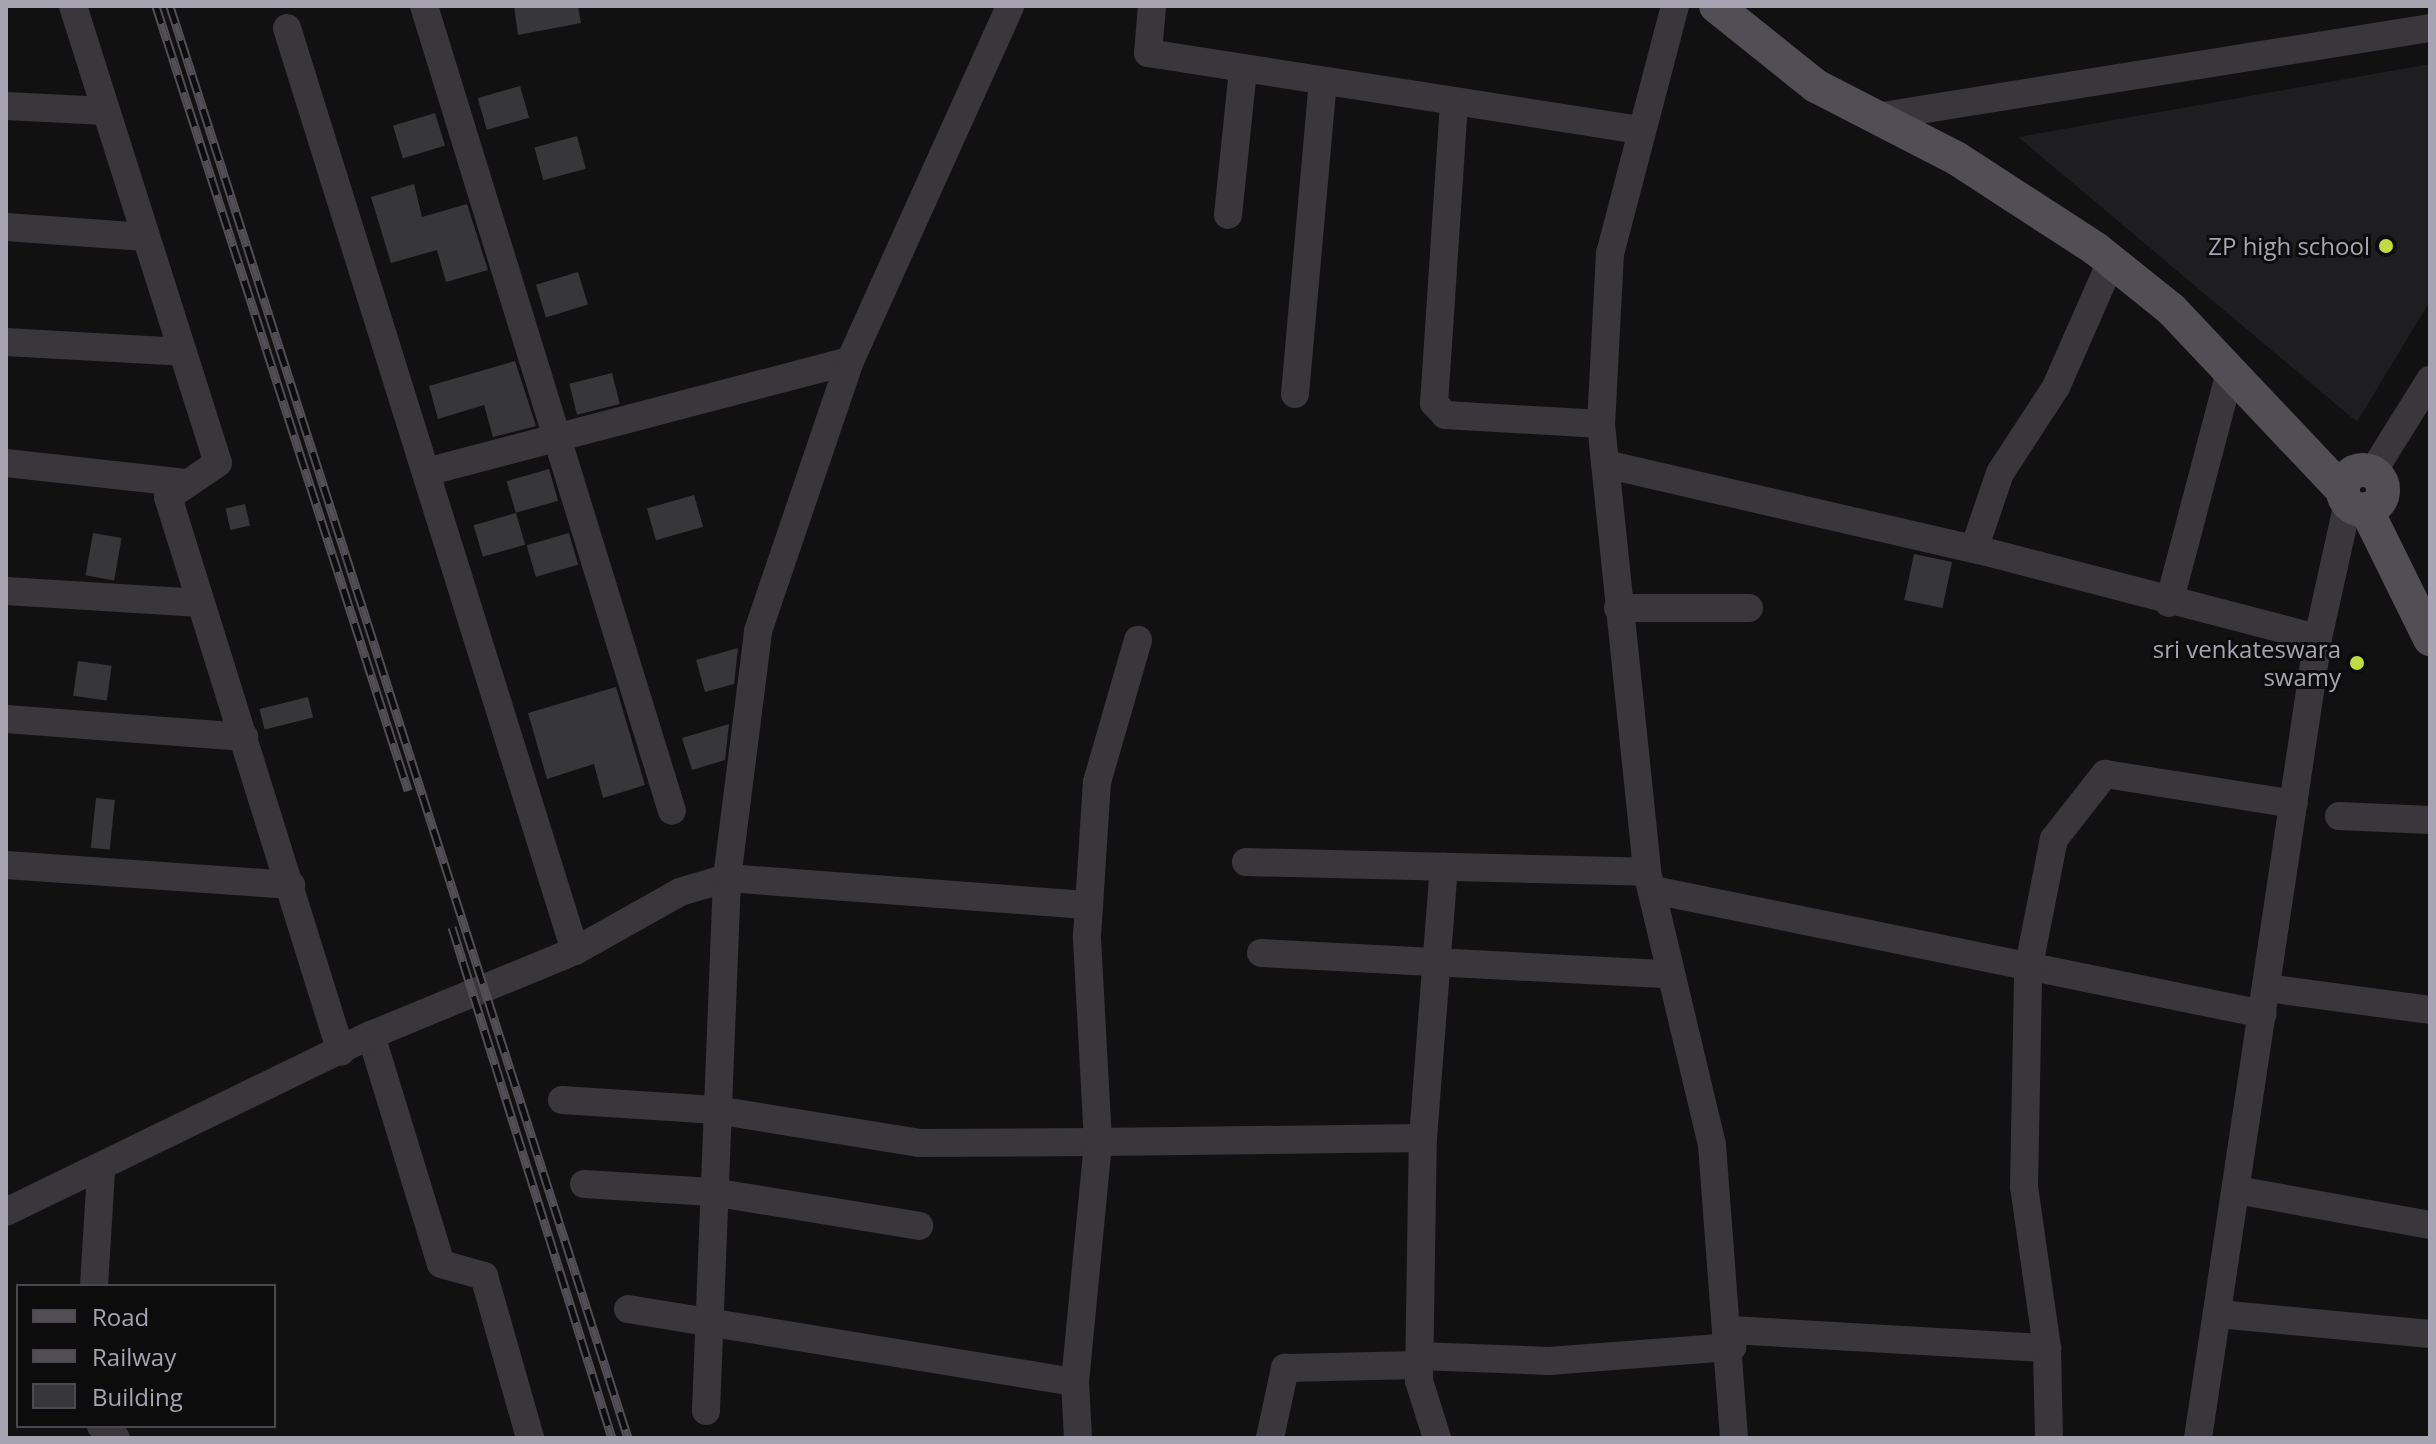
<!DOCTYPE html>
<html>
<head>
<meta charset="utf-8">
<style>
	body { margin:0 }
	#map { position:relative; width:2436px; height:1444px; overflow:hidden; background:#121112; font-family:"Open Sans",sans-serif }
	div>[style] { position:absolute }
	[style*='--x'] { left:calc(var(--x)*1px); top:calc(var(--y)*1px); width:calc(var(--w)*1px); rotate:calc(var(--a)*1deg) }
	.built>* { inset:0; background:#1e1d1f }
	.building>* { inset:0; background:#373639; transform-origin:0 0 }
	.minor>* { height:28px; margin:-14px; padding:0 14px; transform-origin:14px; border-radius:14px; background:#39373c }
	.major>* { height:34px; margin:-17px; padding:0 17px; transform-origin:17px; border-radius:17px; background:#514f55 }
	.major>.ring { margin:-17px; padding:0; box-sizing:content-box; background:none; border:34px solid #514f55; border-radius:50% }
	.rail>* { height:9px; margin-top:-4.5px; transform-origin:0; background:repeating-linear-gradient(90deg,#0d0c0d 0 18px,#514f55 0 36px); box-sizing:border-box; border-block:2px solid #514f55 }
	.dots>* { width:22px; height:22px; translate:-50% -50%; box-sizing:border-box; border:4px solid #0d0c0d; border-radius:50% }
	span { translate:-50% -50%; white-space:nowrap; text-align:center; line-height:1.15; -webkit-text-stroke:6px #0d0c0d; paint-order:stroke }
	.poi-label { font-size:24px; color:#a7a4b1 }
	.right { translate:-100% -50%; text-align:right }
	.frame { position:absolute; inset:0; border:8px solid #a7a4b1; pointer-events:none }
	.legend { position:absolute; left:16px; top:1284px; width:260px; height:144px; box-sizing:border-box; background:#0d0c0d; border:2px solid #4b494f; margin:0; padding:10px 14px; list-style:none; font-size:24px; color:#a7a4b1 }
	.legend li { display:flex; align-items:center; gap:16px; height:40px }
	.legend b { width:40px; border:2px solid #4b494f }
</style>
</head>
<body>
<div id="map">
	<div class="built">
		<i style="clip-path:polygon(2430px 64px,2430px 301px,2357px 422px,2018px 137px)"></i>
	</div>
	<div class="building">
		<i style="clip-path:polygon(514px 6px,578px 6px,581px 23px,518px 35px)"></i>
		<i style="left:520px;top:86px;width:33px;height:44px;rotate:74deg"></i>
		<i style="left:435px;top:113px;width:34px;height:44px;rotate:73deg"></i>
		<i style="left:577px;top:136px;width:34px;height:44px;rotate:75deg"></i>
		<i style="clip-path:polygon(414px 184px,422px 217px,467px 204px,488px 270px,446px 282px,437px 250px,391px 263px,371px 197px)"></i>
		<i style="left:578px;top:272px;width:34px;height:44px;rotate:73deg"></i>
		<i style="clip-path:polygon(515px 361px,536px 426px,493px 437px,484px 405px,438px 419px,429px 386px)"></i>
		<i style="left:612px;top:373px;width:32px;height:44px;rotate:76deg"></i>
		<i style="left:549px;top:469px;width:33px;height:44px;rotate:74deg"></i>
		<i style="left:694px;top:495px;width:33px;height:49px;rotate:74deg"></i>
		<i style="left:245px;top:504px;width:22px;height:20px;rotate:77deg"></i>
		<i style="left:516px;top:513px;width:33px;height:44px;rotate:74deg"></i>
		<i style="left:93px;top:533px;width:29px;height:43px;rotate:10deg"></i>
		<i style="left:569px;top:533px;width:33px;height:44px;rotate:74deg"></i>
		<i style="left:1914px;top:554px;width:39px;height:47px;rotate:12deg"></i>
		<i style="clip-path:polygon(738px 648px,734px 684px,705px 692px,696px 660px)"></i>
		<i style="left:78px;top:661px;width:34px;height:35px;rotate:8deg"></i>
		<i style="clip-path:polygon(616px 687px,645px 785px,603px 798px,594px 764px,547px 779px,528px 713px)"></i>
		<i style="left:308px;top:697px;width:21px;height:50px;rotate:76deg"></i>
		<i style="clip-path:polygon(729px 724px,725px 760px,692px 770px,682px 738px)"></i>
		<i style="left:96px;top:798px;width:19px;height:50px;rotate:6deg"></i>
	</div>
	<div class="minor">
		<i style="--x:73;--y:6;--w:479;--a:72.4"></i>
		<i style="--x:218;--y:463;--w:60;--a:145.8"></i>
		<i style="--x:168;--y:497;--w:581;--a:72.69"></i>
		<i style="--x:424;--y:6;--w:842;--a:72.88"></i>
		<i style="--x:1152;--y:6;--w:47;--a:94.9"></i>
		<i style="--x:1148;--y:53;--w:495;--a:8.9"></i>
		<i style="--x:1675;--y:6;--w:255;--a:104.7"></i>
		<i style="--x:1610;--y:253;--w:171;--a:93"></i>
		<i style="--x:1601;--y:424;--w:450;--a:84.1"></i>
		<i style="--x:1647;--y:872;--w:281;--a:76.6"></i>
		<i style="--x:1712;--y:1145;--w:294;--a:85.7"></i>
		<i style="--x:287;--y:28;--w:967;--a:72.67"></i>
		<i style="--x:1454;--y:103;--w:301;--a:93.8"></i>
		<i style="--x:1434;--y:403;--w:16;--a:47"></i>
		<i style="--x:1445;--y:415;--w:156;--a:3.3"></i>
		<i style="--x:6;--y:106;--w:100;--a:2.9"></i>
		<i style="--x:1876;--y:117;--w:561;--a:-9.13"></i>
		<i style="--x:1228;--y:215;--w:147;--a:-84.1"></i>
		<i style="--x:6;--y:227;--w:140;--a:4.1"></i>
		<i style="--x:6;--y:342;--w:177;--a:3.2"></i>
		<i style="--x:1295;--y:394;--w:313;--a:-84.9"></i>
		<i style="--x:6;--y:463;--w:183;--a:6.3"></i>
		<i style="--x:1605;--y:464;--w:392;--a:13"></i>
		<i style="--x:1987;--y:552;--w:342;--a:14.6"></i>
		<i style="--x:426;--y:472;--w:438;--a:-14.7"></i>
		<i style="--x:2372;--y:473;--w:110;--a:-58.1"></i>
		<i style="--x:1974;--y:549;--w:80;--a:-71.1"></i>
		<i style="--x:2000;--y:473;--w:103;--a:-56.9"></i>
		<i style="--x:2056;--y:387;--w:137;--a:-66.3"></i>
		<i style="--x:6;--y:591;--w:195;--a:3.5"></i>
		<i style="--x:2169;--y:603;--w:242;--a:-75.2"></i>
		<i style="--x:1618;--y:608;--w:131;--a:0"></i>
		<i style="--x:6;--y:719;--w:239;--a:4.3"></i>
		<i style="--x:2339;--y:816;--w:91;--a:2.5"></i>
		<i style="--x:1246;--y:862;--w:401;--a:1.4"></i>
		<i style="--x:6;--y:865;--w:286;--a:4"></i>
		<i style="--x:1653;--y:890;--w:622;--a:11.49"></i>
		<i style="--x:1261;--y:953;--w:407;--a:3"></i>
		<i style="--x:2267;--y:988;--w:164;--a:7.7"></i>
		<i style="--x:371;--y:1035;--w:239;--a:73"></i>
		<i style="--x:441;--y:1264;--w:45;--a:15.6"></i>
		<i style="--x:484;--y:1276;--w:168;--a:74.1"></i>
		<i style="--x:562;--y:1100;--w:154;--a:3.7"></i>
		<i style="--x:716;--y:1110;--w:207;--a:9.2"></i>
		<i style="--x:920;--y:1143;--w:178;--a:-0.3"></i>
		<i style="--x:1098;--y:1142;--w:206;--a:-93.1"></i>
		<i style="--x:1087;--y:936;--w:154;--a:-86.3"></i>
		<i style="--x:1097;--y:782;--w:148;--a:-73.9"></i>
		<i style="--x:584;--y:1184;--w:128;--a:3.6"></i>
		<i style="--x:712;--y:1192;--w:210;--a:9.3"></i>
		<i style="--x:2237;--y:1190;--w:196;--a:10.3"></i>
		<i style="--x:6;--y:1212;--w:406;--a:-25.9"></i>
		<i style="--x:371;--y:1035;--w:221;--a:-22.4"></i>
		<i style="--x:575;--y:951;--w:120;--a:-29.3"></i>
		<i style="--x:680;--y:892;--w:49;--a:-16.6"></i>
		<i style="--x:727;--y:878;--w:363;--a:4.3"></i>
		<i style="--x:94;--y:1286;--w:116;--a:-86.5"></i>
		<i style="--x:628;--y:1309;--w:453;--a:9.3"></i>
		<i style="--x:1075;--y:1382;--w:241;--a:-84.5"></i>
		<i style="--x:1098;--y:1142;--w:325;--a:-0.7"></i>
		<i style="--x:2218;--y:1314;--w:213;--a:5.4"></i>
		<i style="--x:1731;--y:1330;--w:317;--a:3.3"></i>
		<i style="--x:1419;--y:1356;--w:130;--a:2.2"></i>
		<i style="--x:1549;--y:1361;--w:184;--a:-4.4"></i>
		<i style="--x:1075;--y:1382;--w:56;--a:86.9"></i>
		<i style="--x:706;--y:1411;--w:533;--a:-87.74"></i>
		<i style="--x:727;--y:878;--w:249;--a:-82.8"></i>
		<i style="--x:758;--y:631;--w:285;--a:-71.2"></i>
		<i style="--x:850;--y:361;--w:389;--a:-65.7"></i>
		<i style="--x:101;--y:1426;--w:19;--a:39"></i>
		<i style="--x:1270;--y:1438;--w:72;--a:-77.9"></i>
		<i style="--x:1285;--y:1368;--w:134;--a:-1.3"></i>
		<i style="--x:1437;--y:1438;--w:60;--a:-107.5"></i>
		<i style="--x:1419;--y:1381;--w:243;--a:-89.1"></i>
		<i style="--x:1423;--y:1138;--w:272;--a:-85.6"></i>
		<i style="--x:2049;--y:1438;--w:90;--a:-91.3"></i>
		<i style="--x:2047;--y:1348;--w:163;--a:-98.1"></i>
		<i style="--x:2024;--y:1187;--w:217;--a:-88.9"></i>
		<i style="--x:2028;--y:970;--w:134;--a:-78.8"></i>
		<i style="--x:2054;--y:839;--w:83;--a:-51.9"></i>
		<i style="--x:2105;--y:774;--w:191;--a:9"></i>
		<i style="--x:2198;--y:1438;--w:809;--a:-81.47"></i>
		<i style="--x:2318;--y:638;--w:138;--a:-77.5"></i>
	</div>
	<div class="major">
		<i style="--x:1716;--y:6;--w:128;--a:38.7"></i>
		<i style="--x:1816;--y:86;--w:157;--a:27.2"></i>
		<i style="--x:1956;--y:158;--w:167;--a:33"></i>
		<i style="--x:2096;--y:249;--w:96;--a:38.7"></i>
		<i style="--x:2171;--y:309;--w:250;--a:46.6"></i>
		<i class="ring" style="left:2343px;top:470px;width:6px;height:6px"></i>
		<i style="--x:2366;--y:509;--w:145;--a:63.8"></i>
	</div>
	<div class="rail">
		<i style="--x:156;--y:6;--w:824;--a:72.18"></i>
		<i style="--x:170;--y:6;--w:1503;--a:72.26"></i>
		<i style="--x:452;--y:927;--w:535;--a:72.61"></i>
	</div>
	<div class="dots">
		<i style="left:2386px;top:246px;background:#c1dc3f"></i>
		<i style="left:2357px;top:663px;background:#c1dc3f"></i>
	</div>
	<div class="poi-label">
		<span class="right" style="left:2370px;top:246px">ZP high school</span>
		<span class="right" style="left:2341px;top:663px">sri venkateswara<br>swamy</span>
	</div>
	<div class="frame"></div>
	<ul class="legend">
	<li><b style="height:10px;background:#514f55"></b>Road</li>
	<li><b style="height:10px;background:#514f55"></b>Railway</li>
	<li><b style="height:22px;background:#373639"></b>Building</li>
	</ul>
</div>
</body>
</html>
